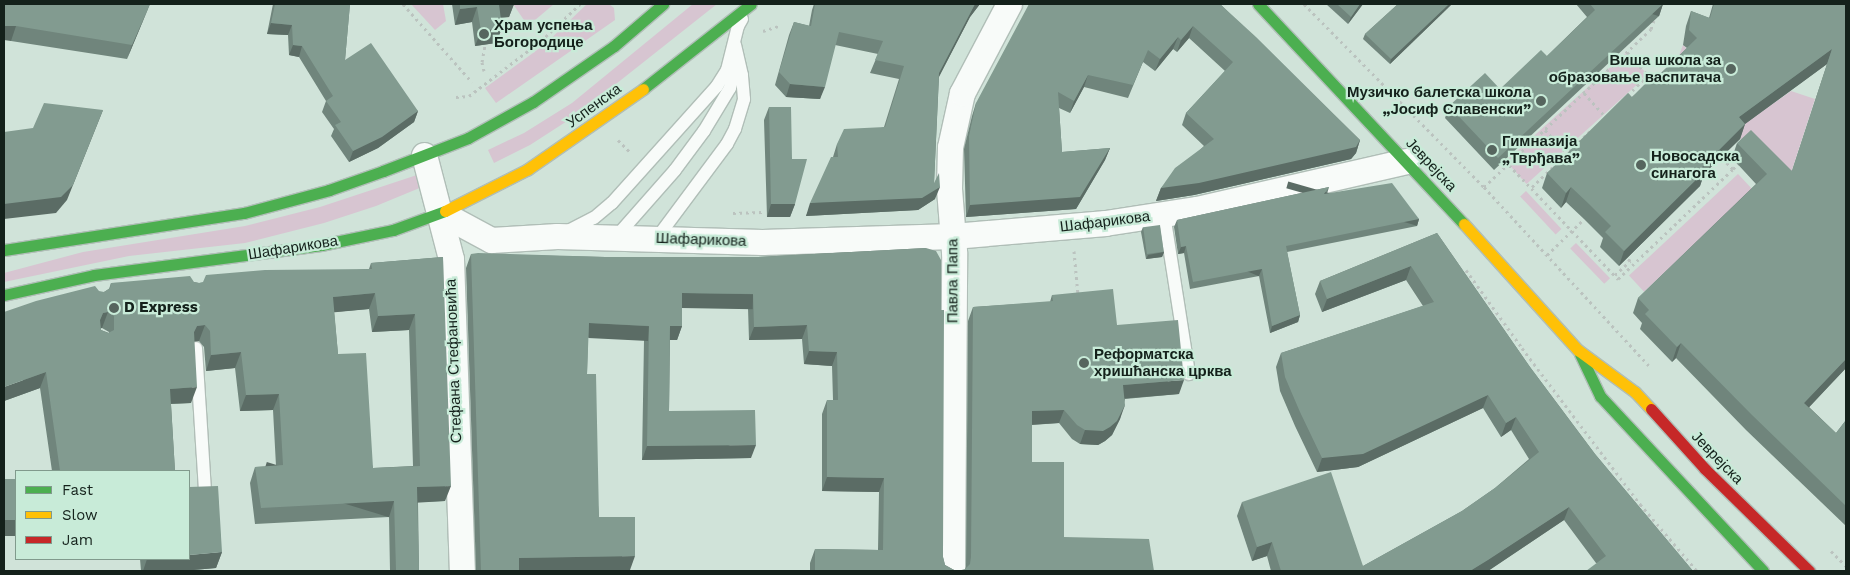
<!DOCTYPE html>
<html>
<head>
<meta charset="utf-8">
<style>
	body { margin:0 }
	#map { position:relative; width:1850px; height:575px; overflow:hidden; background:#d0e3d9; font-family:"Work Sans",sans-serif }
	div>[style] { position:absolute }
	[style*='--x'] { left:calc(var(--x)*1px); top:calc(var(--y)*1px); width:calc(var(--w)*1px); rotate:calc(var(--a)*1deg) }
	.green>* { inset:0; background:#d7c5d1; transform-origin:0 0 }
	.path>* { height:3px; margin-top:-1.5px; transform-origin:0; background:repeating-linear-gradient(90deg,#bbc3bf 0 2.5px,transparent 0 6.5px) }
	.roads { filter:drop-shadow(1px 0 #b0beb7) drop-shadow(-1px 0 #b0beb7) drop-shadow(0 1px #b0beb7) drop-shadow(0 -1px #b0beb7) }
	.lane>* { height:12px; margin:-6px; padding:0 6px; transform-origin:6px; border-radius:6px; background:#f8fbf9 }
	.street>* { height:25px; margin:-12.5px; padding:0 12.5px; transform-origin:12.5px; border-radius:12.5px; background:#f8fbf9 }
	.fast>* { height:11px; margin:-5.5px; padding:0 5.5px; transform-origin:5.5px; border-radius:5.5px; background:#4caf50 }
	.slow>* { height:11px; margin:-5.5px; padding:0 5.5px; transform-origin:5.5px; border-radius:5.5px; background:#ffc107 }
	.jam>* { height:11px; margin:-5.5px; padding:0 5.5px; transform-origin:5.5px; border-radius:5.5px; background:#c62828 }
	.wall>* { inset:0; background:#70857c }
	.shaded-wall>* { inset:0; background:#5b6c65; transform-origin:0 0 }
	.building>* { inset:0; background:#829b90; transform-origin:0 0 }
	.dots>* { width:14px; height:14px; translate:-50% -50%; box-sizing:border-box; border:2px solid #c8ebd8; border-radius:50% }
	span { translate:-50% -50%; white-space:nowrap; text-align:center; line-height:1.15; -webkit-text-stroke:4.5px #c8ebd8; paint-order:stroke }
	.poi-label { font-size:15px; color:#14211b; font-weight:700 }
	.left { translate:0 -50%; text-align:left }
	.right { translate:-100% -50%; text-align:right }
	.street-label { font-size:15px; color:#14211b }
	.frame { position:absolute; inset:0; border:5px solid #14211b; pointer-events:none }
	.legend { position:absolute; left:15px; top:470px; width:175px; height:90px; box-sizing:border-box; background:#c8ebd8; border:1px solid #809a8c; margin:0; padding:6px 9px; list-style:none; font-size:15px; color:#14211b }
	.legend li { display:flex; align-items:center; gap:10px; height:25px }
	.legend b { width:25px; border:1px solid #809a8c }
</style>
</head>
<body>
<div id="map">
	<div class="green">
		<i style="clip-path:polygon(411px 4px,443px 4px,446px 21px,435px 30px)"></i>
		<i style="clip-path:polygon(513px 4px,554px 4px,528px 26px)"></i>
		<i style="clip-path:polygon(587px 4px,609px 4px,614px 8px,615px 20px,496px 103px,485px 88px,544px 45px)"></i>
		<i style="clip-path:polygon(693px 4px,717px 4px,578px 114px,530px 145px,494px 163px,488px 150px,524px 133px,572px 103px)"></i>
		<i style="clip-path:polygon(1683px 45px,1754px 117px,1791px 91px,1815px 99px,1781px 204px,1775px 174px,1673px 71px)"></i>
		<i style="left:1627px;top:52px;width:31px;height:163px;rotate:48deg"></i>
		<i style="left:1738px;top:174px;width:22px;height:149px;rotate:47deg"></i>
		<i style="clip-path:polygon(417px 175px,422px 187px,376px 206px,324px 223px,245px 243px,129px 256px,4px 282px,4px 273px,83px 252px,245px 226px,320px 207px)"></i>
		<i style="left:1526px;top:191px;width:52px;height:8px;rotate:47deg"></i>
		<i style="left:1576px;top:243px;width:49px;height:8px;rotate:46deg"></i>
	</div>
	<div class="path">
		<i style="--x:403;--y:4;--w:104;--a:48.5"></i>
		<i style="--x:1304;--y:4;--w:257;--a:45.5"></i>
		<i style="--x:1484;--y:187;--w:243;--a:47.3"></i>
		<i style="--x:763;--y:31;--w:16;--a:-18"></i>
		<i style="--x:1627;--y:52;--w:31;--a:48"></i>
		<i style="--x:1648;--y:75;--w:28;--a:135"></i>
		<i style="--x:484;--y:71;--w:9;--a:-103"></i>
		<i style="--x:482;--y:62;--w:17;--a:-80"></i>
		<i style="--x:1584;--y:93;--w:31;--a:48"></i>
		<i style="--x:456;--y:97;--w:13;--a:-4"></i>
		<i style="--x:469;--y:96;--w:91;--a:-37.4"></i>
		<i style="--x:541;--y:41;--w:54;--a:-43.5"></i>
		<i style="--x:1545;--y:130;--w:32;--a:46"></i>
		<i style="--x:618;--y:140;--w:18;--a:45"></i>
		<i style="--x:1509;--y:165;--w:158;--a:46.3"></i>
		<i style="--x:1618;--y:279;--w:159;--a:-43.7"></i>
		<i style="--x:1733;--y:169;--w:20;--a:-135"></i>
		<i style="--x:1733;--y:169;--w:7;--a:-45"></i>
		<i style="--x:1484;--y:187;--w:230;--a:-43.4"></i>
		<i style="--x:1651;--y:29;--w:9;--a:-72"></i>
		<i style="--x:1532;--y:187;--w:81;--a:-44"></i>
		<i style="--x:733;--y:213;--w:29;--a:-2"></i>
		<i style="--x:1074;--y:251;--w:44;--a:84.8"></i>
		<i style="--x:1547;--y:255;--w:52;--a:-44.2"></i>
		<i style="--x:1466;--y:270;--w:96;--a:54.3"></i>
		<i style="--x:1522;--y:348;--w:196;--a:52.9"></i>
		<i style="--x:1640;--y:504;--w:88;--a:49.6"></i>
		<i style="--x:1615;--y:275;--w:21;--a:-43"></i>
		<i style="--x:1630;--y:261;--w:5;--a:-127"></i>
		<i style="--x:1831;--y:551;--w:21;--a:45"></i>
	</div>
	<div class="roads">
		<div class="lane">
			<i style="--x:1164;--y:214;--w:162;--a:81.1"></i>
			<i style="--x:566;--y:232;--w:31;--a:-27"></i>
			<i style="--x:594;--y:218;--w:23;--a:-40"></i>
			<i style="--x:612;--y:203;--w:157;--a:-48.1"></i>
			<i style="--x:717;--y:86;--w:19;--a:-58"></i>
			<i style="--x:727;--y:70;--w:45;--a:-76"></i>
			<i style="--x:738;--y:26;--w:8;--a:-60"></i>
			<i style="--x:616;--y:237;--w:89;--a:-48.6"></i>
			<i style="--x:675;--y:170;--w:49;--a:-53.4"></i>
			<i style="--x:704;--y:131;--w:50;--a:-58.8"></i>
			<i style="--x:730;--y:88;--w:27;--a:-75"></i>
			<i style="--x:657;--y:238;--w:117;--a:-53.3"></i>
			<i style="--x:727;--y:144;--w:17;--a:-62"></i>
			<i style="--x:735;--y:129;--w:31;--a:-73"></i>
			<i style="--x:744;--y:99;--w:24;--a:-95"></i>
			<i style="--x:742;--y:75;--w:31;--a:-103"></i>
			<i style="--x:196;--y:348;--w:144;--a:86.4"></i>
		</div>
		<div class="street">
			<i style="--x:424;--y:155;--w:107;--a:75.4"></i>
			<i style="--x:451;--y:259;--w:312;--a:88"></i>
			<i style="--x:441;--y:213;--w:57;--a:28.4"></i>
			<i style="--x:491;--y:240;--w:66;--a:-3.5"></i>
			<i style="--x:557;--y:236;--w:205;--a:1.7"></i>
			<i style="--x:762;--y:242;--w:191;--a:-1.8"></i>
			<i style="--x:953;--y:236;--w:153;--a:-4.9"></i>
			<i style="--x:1105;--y:223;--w:93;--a:-8.7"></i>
			<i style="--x:1197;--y:209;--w:215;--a:-12.9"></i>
			<i style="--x:952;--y:571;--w:319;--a:-89.6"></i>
			<i style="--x:954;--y:252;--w:64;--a:-94.5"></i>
			<i style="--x:949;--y:188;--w:41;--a:-88.6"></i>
			<i style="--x:950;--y:147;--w:55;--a:-77.5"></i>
			<i style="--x:962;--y:93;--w:101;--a:-62.2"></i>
		</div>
		<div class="fast">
			<i style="--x:1258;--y:4;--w:301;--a:46.9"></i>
			<i style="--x:643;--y:89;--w:137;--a:-38.2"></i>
			<i style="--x:4;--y:250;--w:243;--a:-8.8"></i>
			<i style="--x:244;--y:213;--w:88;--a:-15.1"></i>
			<i style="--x:329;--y:190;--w:57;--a:-19.4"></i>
			<i style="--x:383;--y:171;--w:91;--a:-21.2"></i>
			<i style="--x:468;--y:138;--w:74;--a:-29"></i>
			<i style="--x:533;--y:102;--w:98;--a:-34.7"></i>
			<i style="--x:614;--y:46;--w:65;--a:-40.6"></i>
			<i style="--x:4;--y:295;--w:92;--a:-12.5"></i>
			<i style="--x:94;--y:275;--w:229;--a:-7.5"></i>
			<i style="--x:321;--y:245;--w:74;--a:-11.8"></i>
			<i style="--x:393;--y:230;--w:55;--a:-20.1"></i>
			<i style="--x:1580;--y:354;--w:47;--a:64.5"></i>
			<i style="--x:1600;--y:396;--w:239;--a:47"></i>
		</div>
		<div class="slow">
			<i style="--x:445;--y:211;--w:93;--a:-26.8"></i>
			<i style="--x:528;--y:169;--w:140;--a:-34.8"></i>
			<i style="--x:1464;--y:224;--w:170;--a:47.9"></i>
			<i style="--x:1578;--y:350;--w:71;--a:36.4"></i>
			<i style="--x:1635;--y:392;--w:23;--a:47"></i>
		</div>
		<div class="jam">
			<i style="--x:1651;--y:409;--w:81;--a:48"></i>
			<i style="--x:1705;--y:469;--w:146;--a:44.4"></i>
		</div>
	</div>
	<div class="wall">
		<i style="clip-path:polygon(4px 4px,150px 4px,127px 59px,11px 41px)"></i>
		<i style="clip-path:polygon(273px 4px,350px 4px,345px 60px,418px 111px,414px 122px,378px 148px,349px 162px,331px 136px,334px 129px,322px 112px,326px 101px,299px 57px,289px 55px,288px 35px,267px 34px)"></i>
		<i style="clip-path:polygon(452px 4px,514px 4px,509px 17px,500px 18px,502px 28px,496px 43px,475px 46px,472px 22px,455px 25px)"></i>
		<i style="clip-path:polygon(814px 4px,980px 4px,970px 17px,939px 77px,934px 183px,935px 199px,918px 210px,806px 216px,833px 157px,837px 144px,884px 127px,899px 79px,870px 73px,878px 54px,835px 45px,820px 99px,786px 97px,775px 85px,789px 35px,794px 22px,809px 26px,812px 10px)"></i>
		<i style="clip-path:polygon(1220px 4px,1360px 140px,1356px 153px,1351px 159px,1194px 195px,1156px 201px,1161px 188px,1204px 146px,1182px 125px,1186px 113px,1225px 71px,1189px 38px,1177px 52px,1173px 49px,1155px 71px,1143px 62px,1128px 98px,1084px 87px,1070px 113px,1059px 108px,1062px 152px,1110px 148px,1105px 160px,1076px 209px,966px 217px,964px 149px,972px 116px,976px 103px)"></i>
		<i style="clip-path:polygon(1326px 4px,1363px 4px,1348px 24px)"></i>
		<i style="clip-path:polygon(1398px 4px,1452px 4px,1390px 64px,1363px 39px,1365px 34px)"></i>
		<i style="clip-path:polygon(1576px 4px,1663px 4px,1659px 16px,1494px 170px,1445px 118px,1449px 106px,1500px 89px,1547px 56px,1587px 17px)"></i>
		<i style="clip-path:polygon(1713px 4px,1846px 4px,1846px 368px,1809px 407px,1836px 433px,1846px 420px,1846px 526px,1746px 430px,1676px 358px,1672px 362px,1640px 329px,1642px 323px,1633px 313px,1638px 298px,1756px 184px,1732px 158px,1737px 143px,1792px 171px,1827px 64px,1745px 124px,1740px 139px,1704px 174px,1700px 186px,1619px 266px,1600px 247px,1603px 238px,1584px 219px,1566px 202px,1561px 208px,1542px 188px,1547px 173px,1632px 97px,1658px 76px,1687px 48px,1683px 45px,1686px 26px,1691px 11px,1709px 18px)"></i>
		<i style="clip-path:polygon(769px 107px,792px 159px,795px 204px,790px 217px,767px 217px,764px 120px)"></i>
		<i style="clip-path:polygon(1329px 187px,1327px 194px,1419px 219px,1417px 226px,1287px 252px,1300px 315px,1298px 322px,1270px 333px,1259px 276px,1190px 289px,1184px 253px,1178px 254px,1174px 227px,1177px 220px)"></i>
		<i style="clip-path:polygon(1143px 227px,1164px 252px,1162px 257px,1146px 259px,1141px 232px)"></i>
		<i style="clip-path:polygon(1437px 233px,1530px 367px,1595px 454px,1693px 571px,1596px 563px,1564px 520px,1488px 571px,1271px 571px,1267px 556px,1252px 561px,1237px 516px,1242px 502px,1363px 566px,1462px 511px,1495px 488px,1529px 459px,1511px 430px,1501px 437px,1483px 408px,1358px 467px,1317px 472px,1295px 426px,1280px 391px,1276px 367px,1281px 353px,1423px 306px,1406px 280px,1322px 312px,1315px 294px,1320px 281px)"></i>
		<i style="clip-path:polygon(926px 248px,943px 557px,945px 565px,956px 571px,810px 571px,810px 563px,815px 549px,878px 550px,879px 492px,822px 491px,822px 414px,827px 400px,833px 400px,832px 366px,804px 364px,802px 339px,749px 340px,748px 308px,682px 307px,682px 326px,677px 340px,670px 340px,669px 411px,751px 458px,642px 460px,644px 340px,588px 337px,587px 374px,599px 517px,630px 570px,564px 571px,476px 571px,466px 268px,471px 254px,605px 257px,758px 257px)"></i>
		<i style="clip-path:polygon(evenodd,443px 257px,445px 501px,418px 502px,419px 571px,390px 571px,389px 517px,255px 524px,250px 483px,255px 467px,276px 466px,273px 410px,240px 411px,235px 368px,206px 371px,204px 347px,199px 341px,194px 341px,191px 403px,171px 404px,175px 471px,52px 471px,40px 388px,4px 401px,104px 292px,109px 289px,111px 283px,194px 282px,199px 283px,369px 269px,371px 263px,443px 257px,369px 309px,372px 332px,409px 330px,413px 466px,373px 468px,338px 354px,334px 312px,369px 309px,443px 257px,101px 328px,102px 328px,109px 332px,109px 333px,101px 330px,101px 328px)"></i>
		<i style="clip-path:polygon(1052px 295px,1117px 325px,1179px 394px,1125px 399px,1120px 419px,1112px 435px,1105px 441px,1098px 445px,1080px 444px,1072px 439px,1059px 423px,1032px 425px,1032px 462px,1064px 537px,965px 569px,966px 567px,968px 321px,973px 307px,1050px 302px)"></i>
		<i style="clip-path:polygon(222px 552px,216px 568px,182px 571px,141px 571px,140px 559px,189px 559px)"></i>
	</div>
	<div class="shaded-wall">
		<i style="clip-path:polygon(150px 4px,127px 59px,132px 45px)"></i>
		<i style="clip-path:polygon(498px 4px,514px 4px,509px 17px,493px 19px)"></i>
		<i style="clip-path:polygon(975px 4px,980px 4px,970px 17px,934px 86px,939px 73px)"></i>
		<i style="clip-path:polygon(1360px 4px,1363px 4px,1348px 24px,1351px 17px)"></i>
		<i style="clip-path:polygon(1449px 4px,1452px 4px,1390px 64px,1391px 59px)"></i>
		<i style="left:1663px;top:4px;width:13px;height:226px;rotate:108deg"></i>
		<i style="clip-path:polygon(477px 7px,472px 22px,455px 25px,460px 9px)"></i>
		<i style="clip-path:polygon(271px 23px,292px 25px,288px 35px,267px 34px)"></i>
		<i style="clip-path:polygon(4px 26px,16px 26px,11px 41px,4px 40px)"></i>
		<i style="clip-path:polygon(1193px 26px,1189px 38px,1177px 52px,1181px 40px)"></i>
		<i style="clip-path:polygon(502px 28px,496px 43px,475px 46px,481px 31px)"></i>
		<i style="clip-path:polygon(1178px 37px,1173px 49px,1155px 71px,1160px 59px)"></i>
		<i style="clip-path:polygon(293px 45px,302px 46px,299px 57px,289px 55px)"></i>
		<i style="clip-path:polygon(1832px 49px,1827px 64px,1734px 132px,1739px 117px)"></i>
		<i style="clip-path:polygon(1088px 75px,1084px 87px,1070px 113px,1074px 101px)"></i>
		<i style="clip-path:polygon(790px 84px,825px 87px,820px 99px,786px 97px)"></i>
		<i style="clip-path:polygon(103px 110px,67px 200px,56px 213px,4px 219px,4px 204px)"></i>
		<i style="clip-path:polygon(418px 111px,414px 122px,378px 148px,349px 162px,353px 151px)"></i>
		<i style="clip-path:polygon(1745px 124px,1740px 139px,1704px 174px,1700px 186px,1619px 266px,1624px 251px,1702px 167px)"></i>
		<i style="clip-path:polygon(1360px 140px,1356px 153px,1351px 159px,1194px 195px,1156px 201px,1161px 188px)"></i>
		<i style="clip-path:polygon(1110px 148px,1105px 160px,1076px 209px,966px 217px,970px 205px)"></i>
		<i style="clip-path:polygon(940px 187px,935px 199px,918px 210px,806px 216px,810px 203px)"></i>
		<i style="clip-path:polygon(1571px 187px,1566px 202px,1561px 208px,1566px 193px)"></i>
		<i style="clip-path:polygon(771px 204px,795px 204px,790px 217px,767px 217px)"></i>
		<i style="left:1419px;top:219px;width:7px;height:136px;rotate:106deg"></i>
		<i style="clip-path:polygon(1186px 246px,1184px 253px,1178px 254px,1181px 247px)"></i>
		<i style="clip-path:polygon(1164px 252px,1162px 257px,1146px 259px,1148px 255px)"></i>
		<i style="clip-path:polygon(1411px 266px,1406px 280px,1322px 312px,1327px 299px)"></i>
		<i style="left:1262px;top:269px;width:8px;height:70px;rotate:113deg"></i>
		<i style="clip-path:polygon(375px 293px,369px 309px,327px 313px,333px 297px)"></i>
		<i style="left:682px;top:293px;width:71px;height:15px;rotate:1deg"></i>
		<i style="clip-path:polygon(108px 312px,102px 328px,98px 329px,100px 320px,103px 313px)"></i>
		<i style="clip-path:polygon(415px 314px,409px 330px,372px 332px,378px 316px)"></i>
		<i style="clip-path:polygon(1300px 315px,1298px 322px,1270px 333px,1272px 326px)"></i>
		<i style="left:589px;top:323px;width:60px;height:15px;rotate:3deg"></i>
		<i style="clip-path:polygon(205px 325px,199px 341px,191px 342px,194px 332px,197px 326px)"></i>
		<i style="clip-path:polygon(807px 325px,802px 339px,749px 340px,754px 327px)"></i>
		<i style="clip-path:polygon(670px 326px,682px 326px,677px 340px,665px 340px)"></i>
		<i style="clip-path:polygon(1681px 343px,1676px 358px,1672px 362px,1677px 347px)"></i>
		<i style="clip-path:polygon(809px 351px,837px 352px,832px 366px,804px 364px)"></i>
		<i style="clip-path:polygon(241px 352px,235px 368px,206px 371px,211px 355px)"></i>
		<i style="clip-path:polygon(1846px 359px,1846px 368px,1799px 418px,1804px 403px)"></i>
		<i style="clip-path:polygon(46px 372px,40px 388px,4px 401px,4px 387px)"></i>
		<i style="clip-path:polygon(1184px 380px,1179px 394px,1118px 399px,1123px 385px)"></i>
		<i style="clip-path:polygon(197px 387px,191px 403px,164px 404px,170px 389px)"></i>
		<i style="clip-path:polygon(279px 394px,273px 410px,240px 411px,246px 395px)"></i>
		<i style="clip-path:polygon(1488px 395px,1483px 408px,1358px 467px,1317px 472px,1322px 458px)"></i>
		<i style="clip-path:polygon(1125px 405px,1120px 419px,1112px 435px,1105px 441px,1098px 445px,1080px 444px,1085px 430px)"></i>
		<i style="clip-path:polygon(1064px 410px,1059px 423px,1027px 425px,1032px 411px)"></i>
		<i style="clip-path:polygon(1516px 417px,1511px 430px,1501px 437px,1506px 423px)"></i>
		<i style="clip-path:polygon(756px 445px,751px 458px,642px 460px,647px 446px)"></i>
		<i style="clip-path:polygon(827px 477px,884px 478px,879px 492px,822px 491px)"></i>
		<i style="clip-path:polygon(451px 486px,445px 501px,412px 503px,417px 487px)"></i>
		<i style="left:394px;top:501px;width:17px;height:133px;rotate:107deg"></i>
		<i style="clip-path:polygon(1569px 507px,1564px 520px,1488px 571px,1470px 571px)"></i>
		<i style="left:4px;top:520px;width:12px;height:16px"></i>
		<i style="clip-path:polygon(1272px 542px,1267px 556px,1252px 561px,1257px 547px)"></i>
		<i style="clip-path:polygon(222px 552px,216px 568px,182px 571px,143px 571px,147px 559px,189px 559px,189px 555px)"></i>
		<i style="clip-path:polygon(635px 556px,630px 570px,514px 571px,519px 558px)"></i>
	</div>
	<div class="building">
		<i style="clip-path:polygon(4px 4px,150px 4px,132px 45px,16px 26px,4px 26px)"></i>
		<i style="clip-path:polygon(275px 4px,350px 4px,345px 60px,371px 43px,418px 111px,382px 137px,353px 151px,335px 125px,341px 122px,326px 101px,333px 96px,302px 46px,293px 45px,292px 25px,271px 23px)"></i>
		<i style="clip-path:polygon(460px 4px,499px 4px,502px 28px,481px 31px,477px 7px,460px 9px)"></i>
		<i style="clip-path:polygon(815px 4px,975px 4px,939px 73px,934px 183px,939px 173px,940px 187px,922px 198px,810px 203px,831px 157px,838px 157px,837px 144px,844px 129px,885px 127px,904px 66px,875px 60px,883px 41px,839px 32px,825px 87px,790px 84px,779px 72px,794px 22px,811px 26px)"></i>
		<i style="clip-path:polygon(1029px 4px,1220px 4px,1256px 37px,1360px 140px,1356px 147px,1199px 183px,1161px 188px,1175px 168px,1214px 139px,1186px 113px,1233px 62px,1193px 26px,1181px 40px,1178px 37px,1160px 59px,1148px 50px,1133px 85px,1088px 75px,1074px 101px,1058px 92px,1062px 152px,1110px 148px,1080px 197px,970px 205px,969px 136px,976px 103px)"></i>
		<i style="clip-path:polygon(1337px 4px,1360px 4px,1351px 17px)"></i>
		<i style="clip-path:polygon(1398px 4px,1449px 4px,1391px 59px,1365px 34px)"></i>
		<i style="clip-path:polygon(1590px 4px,1663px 4px,1498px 158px,1449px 106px,1485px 73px,1500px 89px,1541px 50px,1547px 56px,1595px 10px)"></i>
		<i style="clip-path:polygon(1714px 4px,1846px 4px,1846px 359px,1804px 403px,1836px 433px,1846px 420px,1846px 506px,1752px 415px,1681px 343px,1677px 347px,1645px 314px,1649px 310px,1638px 298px,1767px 174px,1737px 143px,1751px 130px,1792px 171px,1832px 49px,1739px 117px,1745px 124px,1702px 167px,1705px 171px,1624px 251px,1605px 232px,1611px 226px,1589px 204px,1571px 187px,1566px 193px,1547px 173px,1628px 93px,1632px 97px,1655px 74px,1658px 76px,1697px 38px,1689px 30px,1691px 11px,1710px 18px)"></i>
		<i style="clip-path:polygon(44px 103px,103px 110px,73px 185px,61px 197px,4px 204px,4px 132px,33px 128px)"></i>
		<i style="clip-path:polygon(769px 107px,791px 107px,792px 159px,807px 159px,795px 204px,771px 204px)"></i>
		<i style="clip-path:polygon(1392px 183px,1419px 219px,1286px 246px,1300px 315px,1272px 326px,1262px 269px,1193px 282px,1186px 246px,1181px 247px,1177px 220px,1329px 187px,1324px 194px)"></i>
		<i style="left:1160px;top:225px;width:27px;height:17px;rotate:82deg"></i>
		<i style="clip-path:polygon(1437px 233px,1530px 367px,1595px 454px,1693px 571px,1586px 571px,1606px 556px,1569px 507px,1488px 560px,1470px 571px,1281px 571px,1272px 542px,1257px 547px,1242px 502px,1331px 472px,1363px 566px,1462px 511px,1495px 488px,1539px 452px,1516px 417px,1506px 423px,1488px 395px,1363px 454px,1322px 458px,1300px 412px,1285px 377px,1281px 353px,1434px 302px,1411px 266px,1327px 299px,1320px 281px)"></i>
		<i style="clip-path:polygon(926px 248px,936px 251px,941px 260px,941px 310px,944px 310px,943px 557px,945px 565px,956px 571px,815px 571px,815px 549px,883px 550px,884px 478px,827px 477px,827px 400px,838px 400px,837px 352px,809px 351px,807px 325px,754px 327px,753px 294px,682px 293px,682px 326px,670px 326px,669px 411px,755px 410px,756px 445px,647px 446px,649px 326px,589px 323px,587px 374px,596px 374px,599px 517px,635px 517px,635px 556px,519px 558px,519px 571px,481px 571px,471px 254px,478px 253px,605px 257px,758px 257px)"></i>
		<i style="clip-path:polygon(evenodd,443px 257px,451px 486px,417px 487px,419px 571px,385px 571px,396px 570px,394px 501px,261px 508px,255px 467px,283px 465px,279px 394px,246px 395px,241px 352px,211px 355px,210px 331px,205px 325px,197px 326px,194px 332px,197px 387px,170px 389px,175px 471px,60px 471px,46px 372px,4px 387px,4px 312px,36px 301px,95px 286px,99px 291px,104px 292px,110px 288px,111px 283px,190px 276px,194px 282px,199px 283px,203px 282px,206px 275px,265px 270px,372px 269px,371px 263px,443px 257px,375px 293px,378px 316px,415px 314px,420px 466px,373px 468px,366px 353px,338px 354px,333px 297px,375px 293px,443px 257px,108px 312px,114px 316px,114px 330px,108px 333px,101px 330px,100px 320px,103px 313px,108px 312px)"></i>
		<i style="clip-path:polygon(1113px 289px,1117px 325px,1178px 320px,1184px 380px,1123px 385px,1125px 405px,1117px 421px,1110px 427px,1103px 431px,1085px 430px,1077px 425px,1064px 410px,1032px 411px,1032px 462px,1064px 462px,1064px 537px,1149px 539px,1154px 571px,958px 571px,965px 569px,970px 564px,971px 557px,973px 307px,1053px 301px,1052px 295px)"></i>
		<i style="left:16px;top:479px;width:41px;height:12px;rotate:90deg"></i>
		<i style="clip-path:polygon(218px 486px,222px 552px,189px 555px,189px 487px)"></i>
	</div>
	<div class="dots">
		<i style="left:484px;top:34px;background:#56655e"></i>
		<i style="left:1731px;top:69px;background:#56655e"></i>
		<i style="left:1541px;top:101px;background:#56655e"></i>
		<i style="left:1492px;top:150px;background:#56655e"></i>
		<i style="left:1641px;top:165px;background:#56655e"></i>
		<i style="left:114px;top:308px;background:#56655e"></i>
		<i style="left:1084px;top:363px;background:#56655e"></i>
	</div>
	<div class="poi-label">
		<span class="left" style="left:494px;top:34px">Храм успења<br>Богородице</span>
		<span class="right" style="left:1721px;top:69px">Виша школа за<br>образовање васпитача</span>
		<span class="right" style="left:1531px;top:101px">Музичко балетска школа<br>„Јосиф Славенски”</span>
		<span class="left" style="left:1502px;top:150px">Гимназија<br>„Тврђава”</span>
		<span class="left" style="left:1651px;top:165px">Новосадска<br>синагога</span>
		<span class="left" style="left:124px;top:308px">D Express</span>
		<span class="left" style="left:1094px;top:363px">Реформатска<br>хришћанска црква</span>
	</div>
	<div class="street-label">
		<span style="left:594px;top:106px;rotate:-36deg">Успенска</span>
		<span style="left:1431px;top:165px;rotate:47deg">Јеврејска</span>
		<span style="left:1105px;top:222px;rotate:-7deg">Шафарикова</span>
		<span style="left:701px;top:240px;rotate:2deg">Шафарикова</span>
		<span style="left:293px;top:248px;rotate:-9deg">Шафарикова</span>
		<span style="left:953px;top:281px;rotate:-90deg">Павла Папа</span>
		<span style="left:454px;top:361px;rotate:-92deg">Стефана Стефановића</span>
		<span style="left:1717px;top:458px;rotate:46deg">Јеврејска</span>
	</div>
	<div class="frame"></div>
	<ul class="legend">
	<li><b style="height:6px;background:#4caf50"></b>Fast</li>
	<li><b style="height:6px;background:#ffc107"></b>Slow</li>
	<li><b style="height:6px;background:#c62828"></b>Jam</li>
	</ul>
</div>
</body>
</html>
